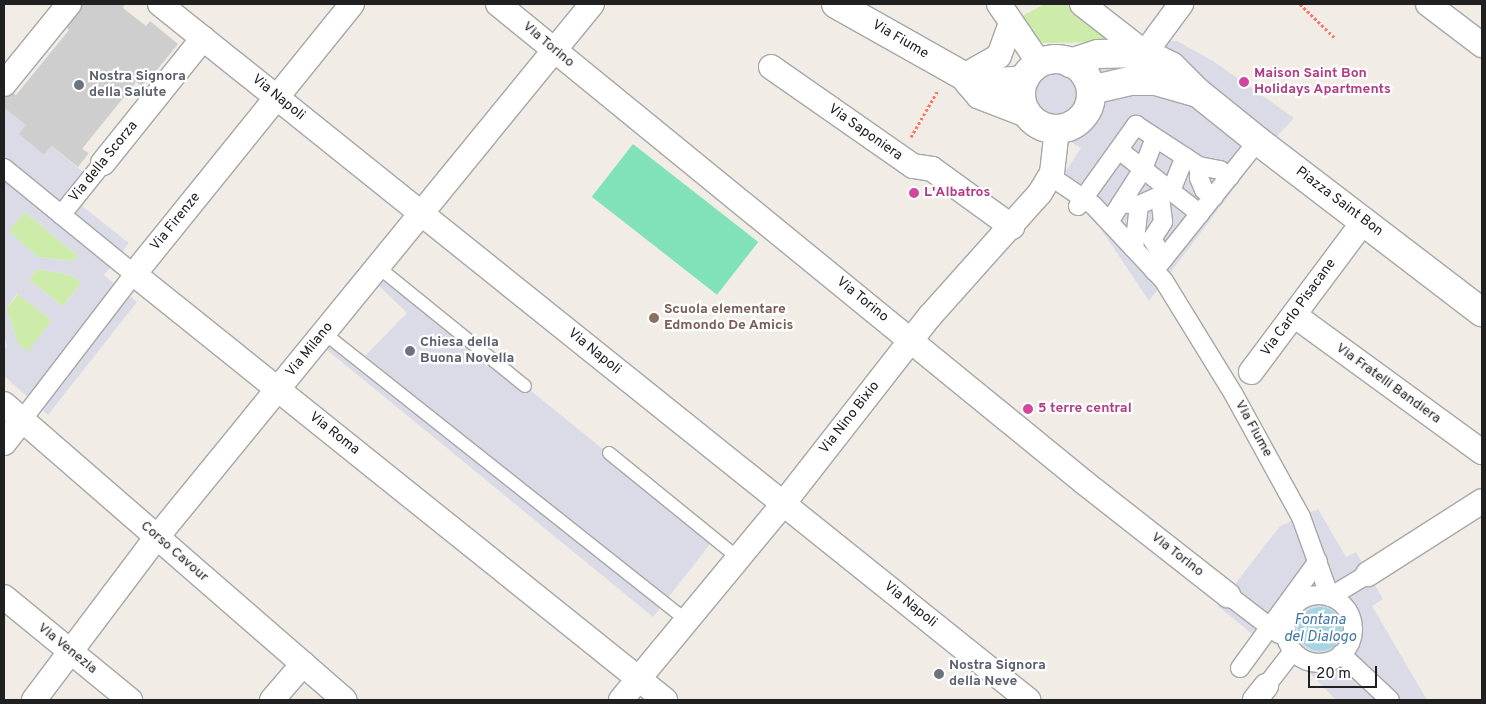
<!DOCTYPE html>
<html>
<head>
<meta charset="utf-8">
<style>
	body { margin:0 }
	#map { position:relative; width:1486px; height:704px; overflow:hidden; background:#f1ede6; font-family:Overpass,sans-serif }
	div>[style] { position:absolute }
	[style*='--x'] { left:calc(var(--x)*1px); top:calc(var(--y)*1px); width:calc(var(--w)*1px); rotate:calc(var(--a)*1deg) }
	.religious>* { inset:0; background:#cecece }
	.grass>* { inset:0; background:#cdecaa }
	.pitch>* { inset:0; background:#81e2b9; transform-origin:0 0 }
	.plaza>* { inset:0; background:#dadbe7 }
	.water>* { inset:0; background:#a5d5e0 }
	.round { border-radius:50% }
	.path>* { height:3px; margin-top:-1.5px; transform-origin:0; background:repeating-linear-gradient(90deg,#ff7269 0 2.5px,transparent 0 5px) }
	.roads { filter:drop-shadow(1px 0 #a7a7a7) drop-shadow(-1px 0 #a7a7a7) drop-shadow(0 1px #a7a7a7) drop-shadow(0 -1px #a7a7a7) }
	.service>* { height:12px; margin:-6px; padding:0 6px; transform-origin:6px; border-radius:6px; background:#fff }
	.pedestrian>* { height:18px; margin:-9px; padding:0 9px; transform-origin:9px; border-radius:9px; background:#fff }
	.pedestrian>.ring { margin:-9px; padding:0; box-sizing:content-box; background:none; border:18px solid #fff; border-radius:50% }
	.minor>* { height:24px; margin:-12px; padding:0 12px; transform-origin:12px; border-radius:12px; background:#fff }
	.tertiary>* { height:28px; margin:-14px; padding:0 14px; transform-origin:14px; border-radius:14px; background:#fff }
	.tertiary>.ring { margin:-14px; padding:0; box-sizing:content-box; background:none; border:28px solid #fff; border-radius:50% }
	.dots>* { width:14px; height:14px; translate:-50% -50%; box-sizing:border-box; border:2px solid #fff; border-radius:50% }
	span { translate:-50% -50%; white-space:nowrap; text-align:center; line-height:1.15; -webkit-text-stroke:4.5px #fff; paint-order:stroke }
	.street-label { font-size:14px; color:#202020 }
	.hotel-label { font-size:14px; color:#b23c85; font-weight:700 }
	.left { translate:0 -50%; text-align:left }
	.worship-label { font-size:14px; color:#5b616d; font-weight:700 }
	.education-label { font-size:14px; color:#785e54; font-weight:700 }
	.water-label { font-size:15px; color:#4277a4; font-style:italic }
	.frame { position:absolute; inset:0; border:5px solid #202020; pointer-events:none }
	.scale { position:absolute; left:1308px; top:666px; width:69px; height:22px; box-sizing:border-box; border:2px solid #202020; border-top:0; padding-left:6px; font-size:15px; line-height:18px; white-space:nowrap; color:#202020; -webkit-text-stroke:4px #fff; paint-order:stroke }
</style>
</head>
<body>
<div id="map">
	<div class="religious">
		<i style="clip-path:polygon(79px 4px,125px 4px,123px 8px,146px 26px,150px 21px,178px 44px,143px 87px,136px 82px,82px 149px,89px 153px,78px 167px,52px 146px,44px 155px,18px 134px,25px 125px,4px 108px,4px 100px,11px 91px,16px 95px,69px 30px,63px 24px)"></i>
	</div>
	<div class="grass">
		<i style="clip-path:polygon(1045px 4px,1066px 4px,1113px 42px,1043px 43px,1033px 35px,1022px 16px)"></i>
		<i style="clip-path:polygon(25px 212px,78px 256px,74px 261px,38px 257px,8px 231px)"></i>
		<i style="clip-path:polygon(37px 269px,72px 275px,81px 283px,63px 306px,29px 280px)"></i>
		<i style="clip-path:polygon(18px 294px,52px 320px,28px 352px,19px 345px,6px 309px)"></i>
	</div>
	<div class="pitch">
		<i style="left:633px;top:144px;width:159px;height:67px;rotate:38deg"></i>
	</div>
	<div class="plaza">
		<i style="clip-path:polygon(1134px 40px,1177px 41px,1213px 61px,1294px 118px,1257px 158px,1149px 301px,1101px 229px,1059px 182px,1081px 148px,1064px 138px,1031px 128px,1022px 118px,1017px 96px,1018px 86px,1041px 57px,1071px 56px)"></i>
		<i style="clip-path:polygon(evenodd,4px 108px,26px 125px,19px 134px,44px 155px,52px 146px,99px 185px,82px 206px,129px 243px,104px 275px,137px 302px,48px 415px,4px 376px,4px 350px,7px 346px,4px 335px,4px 108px,25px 212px,78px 256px,74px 261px,38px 257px,9px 231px,25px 212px,4px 108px,37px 269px,72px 275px,81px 283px,63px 306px,29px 280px,37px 269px,4px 108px,17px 294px,52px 320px,28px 351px,19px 345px,6px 309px,17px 294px)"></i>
		<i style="clip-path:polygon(383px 271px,714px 539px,653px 617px,321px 345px,333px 333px,362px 359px,407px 313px,374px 281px)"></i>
		<i style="clip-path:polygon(1318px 509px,1346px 557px,1356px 552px,1383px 599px,1372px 606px,1427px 700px,1336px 700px,1291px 654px,1269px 640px,1252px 634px,1218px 606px,1280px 526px)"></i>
	</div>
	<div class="water">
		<i class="round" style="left:1298px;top:607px;width:44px;height:44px"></i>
	</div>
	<div class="path">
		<i style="--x:1300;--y:4;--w:49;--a:44.2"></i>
		<i style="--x:911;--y:137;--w:54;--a:-60.1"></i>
	</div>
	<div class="roads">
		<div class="service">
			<i style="--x:378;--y:267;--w:189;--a:39"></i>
			<i style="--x:324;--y:333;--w:463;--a:38.4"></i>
			<i style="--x:609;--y:453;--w:166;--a:39.1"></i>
		</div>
		<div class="pedestrian">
			<i style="--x:1119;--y:150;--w:66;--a:38.3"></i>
			<i style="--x:1171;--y:191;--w:37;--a:-68"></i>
			<i style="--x:1199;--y:166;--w:12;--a:90"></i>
			<i style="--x:1199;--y:178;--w:13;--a:67"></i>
			<i style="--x:1204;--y:190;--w:12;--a:35"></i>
			<i style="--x:4;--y:168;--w:168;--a:39.2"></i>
			<i style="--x:134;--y:274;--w:184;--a:127.5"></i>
			<i style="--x:1059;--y:182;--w:41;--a:34.1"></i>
			<i style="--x:1093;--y:205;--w:104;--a:46.9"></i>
			<i style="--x:1164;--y:281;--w:134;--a:58.4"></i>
			<i style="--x:1234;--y:395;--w:139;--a:61.2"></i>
			<i style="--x:1301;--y:517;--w:85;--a:70.1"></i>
			<i style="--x:1330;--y:597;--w:44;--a:-31.2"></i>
			<i style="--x:1160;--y:197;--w:25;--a:83"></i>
			<i style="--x:1163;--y:222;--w:20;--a:123"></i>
			<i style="--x:1152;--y:239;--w:23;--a:59"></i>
			<i style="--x:1121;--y:203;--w:18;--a:6"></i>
			<i style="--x:1139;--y:205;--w:35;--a:-24"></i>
			<i style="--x:1171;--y:191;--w:37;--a:38"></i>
			<i style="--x:1078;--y:206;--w:100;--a:-54.4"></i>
			<i style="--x:1136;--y:125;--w:75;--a:33.1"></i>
			<i style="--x:1199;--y:166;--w:21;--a:11"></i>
			<i style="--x:1220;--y:170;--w:12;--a:35"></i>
			<i style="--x:61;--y:215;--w:67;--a:-51.1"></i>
			<i style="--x:1109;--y:222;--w:63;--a:-57.3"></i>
			<i style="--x:1143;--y:169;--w:33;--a:-69"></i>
			<i style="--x:1134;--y:249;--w:44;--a:-83.5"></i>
			<i style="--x:1154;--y:271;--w:152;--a:-51.4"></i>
			<i style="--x:1228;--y:595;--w:64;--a:37.4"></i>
			<i class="ring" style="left:1285px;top:595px;width:50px;height:50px"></i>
			<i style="--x:1341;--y:654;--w:67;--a:43.2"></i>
			<i style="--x:1240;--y:668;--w:132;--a:-53.9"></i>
			<i style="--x:1266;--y:686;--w:44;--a:-52.4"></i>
		</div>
		<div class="minor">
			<i style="--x:160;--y:4;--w:1113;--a:38.72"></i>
			<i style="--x:352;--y:4;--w:347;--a:128.9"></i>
			<i style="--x:134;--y:274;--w:681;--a:38.74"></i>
			<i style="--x:498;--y:4;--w:758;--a:39.21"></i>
			<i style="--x:1085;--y:483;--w:182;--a:38.1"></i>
			<i style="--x:999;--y:4;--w:73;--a:55.7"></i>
			<i style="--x:1082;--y:4;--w:80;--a:37.9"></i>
			<i style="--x:1145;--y:53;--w:61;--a:-53.7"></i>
			<i style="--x:1428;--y:4;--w:68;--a:37.2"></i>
			<i style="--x:771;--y:67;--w:173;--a:34.9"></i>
			<i style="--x:913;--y:166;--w:19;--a:9"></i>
			<i style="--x:932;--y:169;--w:99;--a:35.9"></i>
			<i style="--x:964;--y:76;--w:40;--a:-29.7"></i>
			<i style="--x:999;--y:56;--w:35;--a:-70"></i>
			<i style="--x:4;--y:84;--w:103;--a:-50.9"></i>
			<i style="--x:103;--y:163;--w:160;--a:-51.3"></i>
			<i style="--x:1294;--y:315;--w:233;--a:36.1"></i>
			<i style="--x:1251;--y:372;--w:189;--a:-53.2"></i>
			<i style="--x:4;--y:404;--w:451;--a:41"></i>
			<i style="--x:4;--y:443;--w:29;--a:-52"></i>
			<i style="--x:1368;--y:574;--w:135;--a:-32.6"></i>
			<i style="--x:4;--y:597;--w:163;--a:39.3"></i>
			<i style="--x:34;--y:700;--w:204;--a:-53"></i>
			<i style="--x:157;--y:537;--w:688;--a:-50.78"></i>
			<i style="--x:272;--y:700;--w:48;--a:-49.3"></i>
			<i style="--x:621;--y:700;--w:254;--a:-50.4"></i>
			<i style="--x:783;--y:504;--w:239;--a:-52"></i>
			<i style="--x:930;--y:316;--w:165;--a:-48.2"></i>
			<i style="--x:1040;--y:193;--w:23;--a:-59"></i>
			<i style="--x:1052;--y:173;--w:44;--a:-83.5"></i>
			<i style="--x:1255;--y:700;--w:18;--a:-52"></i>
		</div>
		<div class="tertiary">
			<i style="--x:836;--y:4;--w:147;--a:29.4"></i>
			<i style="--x:964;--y:76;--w:35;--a:10"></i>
			<i style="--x:998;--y:82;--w:26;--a:-4"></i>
			<i class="ring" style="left:1021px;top:59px;width:42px;height:42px"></i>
			<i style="--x:1070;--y:63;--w:29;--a:-18"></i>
			<i style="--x:1098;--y:54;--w:47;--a:-1.2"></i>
			<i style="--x:1145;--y:53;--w:29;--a:27"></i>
			<i style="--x:1171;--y:66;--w:37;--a:45"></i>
			<i style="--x:1197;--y:92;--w:78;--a:38.8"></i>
			<i style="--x:1258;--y:141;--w:282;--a:37.4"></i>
			<i style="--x:968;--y:81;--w:18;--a:49"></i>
			<i style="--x:980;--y:95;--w:50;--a:21"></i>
			<i style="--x:1091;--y:90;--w:40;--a:-13"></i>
			<i style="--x:1130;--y:81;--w:26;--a:0"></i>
			<i style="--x:1156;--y:81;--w:40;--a:16"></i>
		</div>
	</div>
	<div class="dots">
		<i style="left:1244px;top:82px;background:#d1479c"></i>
		<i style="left:79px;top:85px;background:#6b7280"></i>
		<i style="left:914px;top:193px;background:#d1479c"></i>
		<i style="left:654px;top:318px;background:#8d6e63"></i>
		<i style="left:410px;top:351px;background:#6b7280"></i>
		<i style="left:1028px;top:409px;background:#d1479c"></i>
		<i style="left:939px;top:674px;background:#6b7280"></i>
	</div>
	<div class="street-label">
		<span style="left:900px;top:40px;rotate:30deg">Via Fiume</span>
		<span style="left:548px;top:45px;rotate:40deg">Via Torino</span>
		<span style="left:278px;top:98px;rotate:39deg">Via Napoli</span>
		<span style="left:865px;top:133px;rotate:35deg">Via Saponiera</span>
		<span style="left:104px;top:162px;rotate:-51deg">Via della Scorza</span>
		<span style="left:1339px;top:202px;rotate:37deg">Piazza Saint Bon</span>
		<span style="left:176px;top:222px;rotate:-51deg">Via Firenze</span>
		<span style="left:862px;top:300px;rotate:39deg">Via Torino</span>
		<span style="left:1299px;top:308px;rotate:-54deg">Via Carlo Pisacane</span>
		<span style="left:310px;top:350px;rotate:-51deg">Via Milano</span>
		<span style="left:594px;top:352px;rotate:39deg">Via Napoli</span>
		<span style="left:1388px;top:384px;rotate:36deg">Via Fratelli Bandiera</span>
		<span style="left:850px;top:418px;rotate:-52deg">Via Nino Bixio</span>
		<span style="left:1253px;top:429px;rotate:61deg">Via Fiume</span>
		<span style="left:334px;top:434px;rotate:38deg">Via Roma</span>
		<span style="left:174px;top:552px;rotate:41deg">Corso Cavour</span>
		<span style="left:1177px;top:555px;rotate:38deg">Via Torino</span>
		<span style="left:910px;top:605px;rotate:39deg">Via Napoli</span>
		<span style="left:67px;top:649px;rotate:39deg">Via Venezia</span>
	</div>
	<div class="hotel-label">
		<span class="left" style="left:1254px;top:82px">Maison Saint Bon<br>Holidays Apartments</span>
		<span class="left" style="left:924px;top:193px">L'Albatros</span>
		<span class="left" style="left:1038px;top:409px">5 terre central</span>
	</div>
	<div class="worship-label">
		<span class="left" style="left:89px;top:85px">Nostra Signora<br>della Salute</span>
		<span class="left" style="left:420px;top:351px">Chiesa della<br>Buona Novella</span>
		<span class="left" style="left:949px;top:674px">Nostra Signora<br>della Neve</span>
	</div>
	<div class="education-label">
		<span class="left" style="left:664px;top:318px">Scuola elementare<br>Edmondo De Amicis</span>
	</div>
	<div class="water-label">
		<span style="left:1320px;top:629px">Fontana<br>del Dialogo</span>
	</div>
	<div class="frame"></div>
	<div class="scale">20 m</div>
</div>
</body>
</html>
